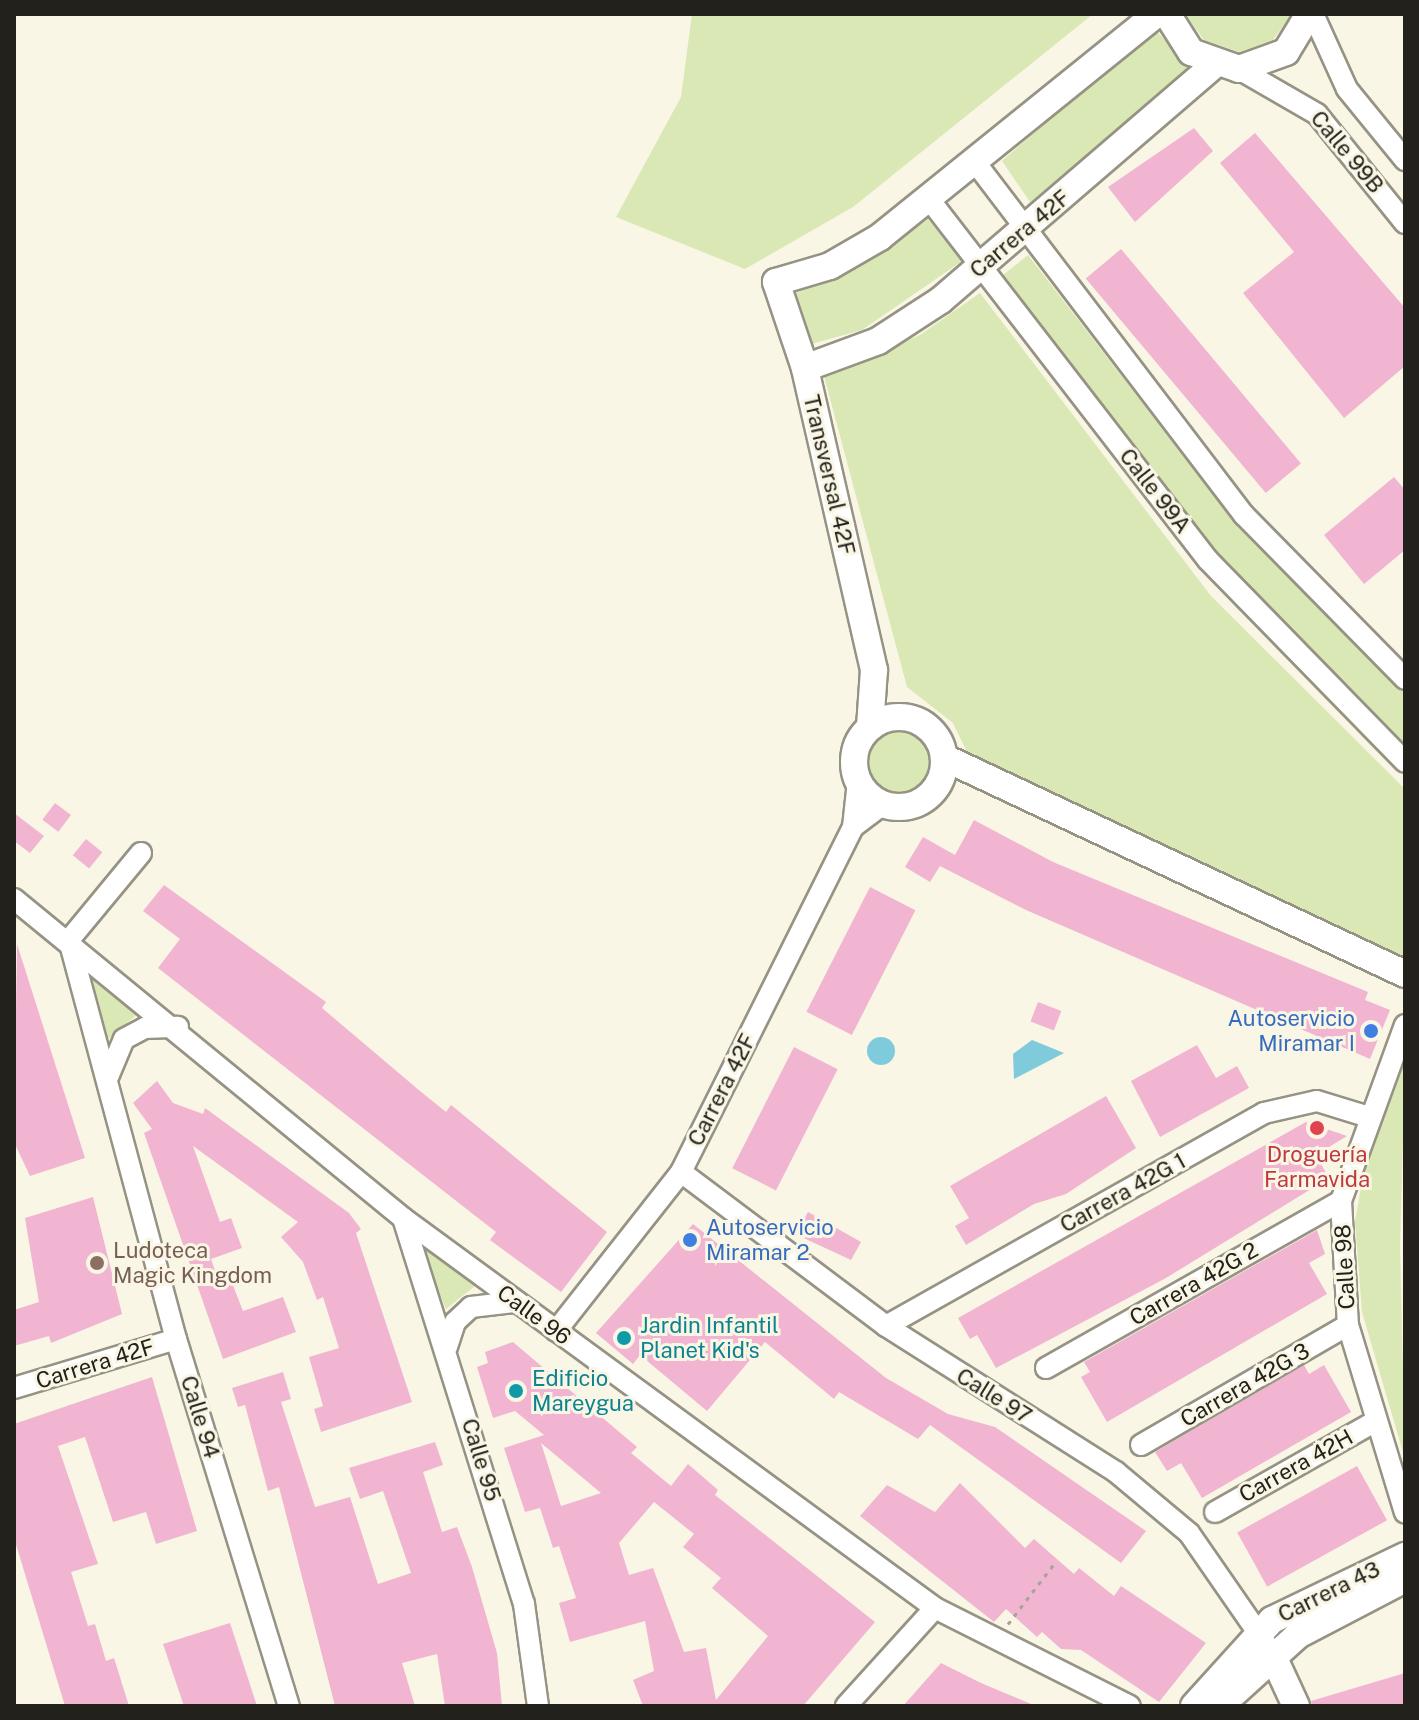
<!DOCTYPE html>
<html>
<head>
<meta charset="utf-8">
<style>
	body { margin:0 }
	#map { position:relative; width:1419px; height:1720px; overflow:hidden; background:#f9f6e5; font-family:"Public Sans",sans-serif }
	div>[style] { position:absolute }
	[style*='--x'] { left:calc(var(--x)*1px); top:calc(var(--y)*1px); width:calc(var(--w)*1px); rotate:calc(var(--a)*1deg) }
	.green>* { inset:0; background:#d9e8b4 }
	.round { border-radius:50% }
	.water>* { inset:0; background:#80cbdb }
	.building>* { inset:0; background:#f1b5d1; transform-origin:0 0 }
	.path>* { height:3px; margin-top:-1.5px; transform-origin:0; background:repeating-linear-gradient(90deg,#a6a497 0 4px,transparent 0 10px) }
	.roads { filter:drop-shadow(2px 0 #969384) drop-shadow(-2px 0 #969384) drop-shadow(0 2px #969384) drop-shadow(0 -2px #969384) }
	.minor>* { height:20px; margin:-10px; padding:0 10px; transform-origin:10px; border-radius:10px; background:#fff }
	.tertiary>* { height:26px; margin:-13px; padding:0 13px; transform-origin:13px; border-radius:13px; background:#fff }
	.tertiary>.ring { margin:-13px; padding:0; box-sizing:content-box; background:none; border:26px solid #fff; border-radius:50% }
	.dots>* { width:22px; height:22px; translate:-50% -50%; box-sizing:border-box; border:4px solid #f9f6e5; border-radius:50% }
	span { translate:-50% -50%; white-space:nowrap; text-align:center; line-height:1.15; -webkit-text-stroke:6px #f9f6e5; paint-order:stroke }
	.street-label { font-size:22px; color:#22211b }
	.shop-label { font-size:22px; color:#366cbe }
	.right { translate:-100% -50%; text-align:right }
	.left { translate:0 -50%; text-align:left }
	.health-label { font-size:22px; color:#be3a42 }
	.education-label { font-size:22px; color:#785e54 }
	.culture-label { font-size:22px; color:#0d838f }
	.frame { position:absolute; inset:0; border:16px solid #22211b; pointer-events:none }
</style>
</head>
<body>
<div id="map">
	<div class="green">
		<i style="clip-path:polygon(692px 14px,1093px 14px,853px 207px,745px 269px,616px 217px,681px 97px)"></i>
		<i style="clip-path:polygon(1185px 14px,1292px 14px,1273px 40px,1239px 52px,1204px 40px)"></i>
		<i style="clip-path:polygon(1154px 28px,1190px 68px,1044px 199px,1030px 202px,1002px 161px)"></i>
		<i style="clip-path:polygon(927px 218px,962px 261px,862px 330px,808px 345px,796px 293px,879px 255px)"></i>
		<i style="clip-path:polygon(1028px 255px,1239px 528px,1405px 694px,1405px 749px,1213px 553px,1002px 276px)"></i>
		<i style="clip-path:polygon(980px 293px,1211px 596px,1405px 789px,1405px 958px,976px 771px,953px 723px,907px 687px,824px 376px,920px 335px)"></i>
		<i class="round" style="left:859px;top:721px;width:80px;height:80px"></i>
		<i style="clip-path:polygon(85px 963px,141px 1011px,107px 1040px)"></i>
		<i style="clip-path:polygon(1405px 1062px,1400px 1246px,1405px 1459px,1362px 1312px,1355px 1221px,1368px 1149px)"></i>
		<i style="clip-path:polygon(418px 1241px,480px 1282px,446px 1309px)"></i>
	</div>
	<div class="water">
		<i class="round" style="left:867px;top:1037px;width:28px;height:28px"></i>
		<i style="clip-path:polygon(1032px 1040px,1064px 1053px,1014px 1079px,1013px 1054px)"></i>
	</div>
	<div class="building">
		<i style="clip-path:polygon(1194px 128px,1213px 151px,1135px 222px,1108px 187px)"></i>
		<i style="clip-path:polygon(1255px 133px,1405px 308px,1405px 366px,1344px 418px,1243px 293px,1294px 252px,1220px 163px)"></i>
		<i style="left:1121px;top:249px;width:280px;height:46px;rotate:50deg"></i>
		<i style="clip-path:polygon(1394px 477px,1405px 490px,1405px 550px,1364px 584px,1324px 535px)"></i>
		<i style="left:55px;top:803px;width:20px;height:21px;rotate:37deg"></i>
		<i style="clip-path:polygon(14px 813px,44px 836px,30px 853px,14px 841px)"></i>
		<i style="clip-path:polygon(974px 820px,1053px 862px,1368px 992px,1365px 1000px,1390px 1010px,1370px 1059px,1026px 910px,940px 866px,930px 882px,905px 867px,923px 837px,955px 855px)"></i>
		<i style="left:86px;top:839px;width:21px;height:21px;rotate:39deg"></i>
		<i style="clip-path:polygon(164px 885px,326px 1002px,322px 1008px,420px 1091px,446px 1112px,451px 1105px,607px 1232px,561px 1292px,490px 1240px,496px 1232px,158px 968px,180px 939px,143px 911px)"></i>
		<i style="left:870px;top:887px;width:51px;height:140px;rotate:27deg"></i>
		<i style="clip-path:polygon(17px 944px,85px 1158px,30px 1176px,14px 1142px)"></i>
		<i style="left:1038px;top:1002px;width:25px;height:21px;rotate:21deg"></i>
		<i style="clip-path:polygon(1197px 1045px,1216px 1078px,1237px 1066px,1249px 1088px,1160px 1137px,1131px 1081px)"></i>
		<i style="left:794px;top:1047px;width:49px;height:136px;rotate:27deg"></i>
		<i style="clip-path:polygon(157px 1081px,173px 1103px,203px 1114px,205px 1108px,349px 1213px,361px 1229px,356px 1233px,412px 1402px,321px 1432px,314px 1409px,323px 1406px,309px 1357px,339px 1348px,323px 1297px,317px 1300px,303px 1262px,281px 1237px,298px 1222px,193px 1146px,220px 1222px,231px 1218px,242px 1248px,211px 1259px,221px 1288px,232px 1283px,243px 1311px,283px 1297px,296px 1332px,223px 1359px,144px 1133px,152px 1129px,133px 1103px)"></i>
		<i style="clip-path:polygon(1106px 1096px,1136px 1148px,1066px 1194px,1034px 1204px,966px 1245px,955px 1226px,969px 1218px,950px 1186px)"></i>
		<i style="clip-path:polygon(1306px 1122px,1347px 1136px,1316px 1155px,1329px 1178px,1166px 1278px,996px 1368px,977px 1335px,970px 1339px,958px 1318px)"></i>
		<i style="clip-path:polygon(93px 1197px,122px 1314px,51px 1343px,49px 1336px,14px 1346px,14px 1310px,39px 1302px,25px 1218px)"></i>
		<i style="clip-path:polygon(808px 1212px,861px 1242px,851px 1260px,795px 1234px)"></i>
		<i style="clip-path:polygon(693px 1224px,886px 1378px,948px 1414px,995px 1427px,1146px 1531px,1121px 1563px,930px 1425px,918px 1439px,839px 1392px,834px 1399px,765px 1342px,707px 1411px,640px 1355px,633px 1364px,596px 1333px)"></i>
		<i style="clip-path:polygon(1317px 1230px,1325px 1254px,1309px 1263px,1327px 1294px,1107px 1422px,1081px 1377px,1090px 1372px,1084px 1362px)"></i>
		<i style="clip-path:polygon(evenodd,513px 1342px,637px 1447px,631px 1453px,671px 1486px,688px 1464px,718px 1490px,715px 1495px,875px 1622px,803px 1706px,643px 1706px,633px 1680px,654px 1671px,645px 1621px,570px 1642px,559px 1603px,576px 1598px,559px 1546px,553px 1548px,540px 1508px,525px 1512px,504px 1448px,544px 1435px,515px 1411px,493px 1418px,477px 1367px,488px 1363px,485px 1352px,513px 1342px,541px 1443px,601px 1493px,561px 1506px,541px 1443px,513px 1342px,654px 1502px,694px 1534px,683px 1547px,721px 1578px,712px 1588px,768px 1636px,716px 1700px,706px 1648px,684px 1652px,653px 1568px,629px 1575px,619px 1543px,654px 1502px)"></i>
		<i style="clip-path:polygon(1304px 1365px,1309px 1374px,1324px 1365px,1351px 1412px,1202px 1498px,1181px 1463px,1167px 1471px,1155px 1452px)"></i>
		<i style="clip-path:polygon(283px 1372px,291px 1399px,281px 1402px,315px 1507px,350px 1497px,378px 1584px,411px 1573px,383px 1491px,360px 1499px,349px 1468px,435px 1442px,443px 1465px,423px 1472px,442px 1532px,457px 1527px,472px 1567px,497px 1653px,502px 1706px,445px 1706px,437px 1654px,402px 1663px,415px 1706px,335px 1706px,279px 1487px,268px 1491px,245px 1405px,238px 1407px,232px 1388px)"></i>
		<i style="clip-path:polygon(152px 1377px,197px 1531px,156px 1544px,146px 1512px,113px 1522px,85px 1437px,58px 1446px,98px 1564px,71px 1572px,88px 1626px,95px 1624px,106px 1661px,114px 1658px,129px 1706px,65px 1706px,14px 1538px,14px 1424px)"></i>
		<i style="left:1357px;top:1466px;width:62px;height:137px;rotate:61deg"></i>
		<i style="clip-path:polygon(960px 1483px,1025px 1548px,1034px 1539px,1074px 1574px,1079px 1568px,1114px 1596px,1121px 1586px,1206px 1643px,1159px 1702px,1081px 1650px,1061px 1649px,1042px 1632px,1037px 1637px,1006px 1609px,994px 1622px,860px 1516px,887px 1485px,935px 1512px)"></i>
		<i style="clip-path:polygon(230px 1623px,257px 1706px,184px 1706px,163px 1644px)"></i>
		<i style="clip-path:polygon(941px 1663px,981px 1683px,1036px 1706px,903px 1706px)"></i>
		<i style="clip-path:polygon(1405px 1673px,1405px 1706px,1312px 1706px,1311px 1701px)"></i>
	</div>
	<div class="path">
		<i style="--x:1008;--y:1624;--w:76;--a:-52.5"></i>
	</div>
	<div class="roads">
		<div class="minor">
			<i style="--x:1313;--y:14;--w:82;--a:65.6"></i>
			<i style="--x:1347;--y:89;--w:92;--a:50.8"></i>
			<i style="--x:1239;--y:69;--w:90;--a:30"></i>
			<i style="--x:1317;--y:114;--w:140;--a:51.1"></i>
			<i style="--x:975;--y:162;--w:444;--a:52.7"></i>
			<i style="--x:1244;--y:515;--w:230;--a:45.5"></i>
			<i style="--x:929;--y:199;--w:456;--a:52.3"></i>
			<i style="--x:1208;--y:560;--w:282;--a:45.7"></i>
			<i style="--x:853;--y:827;--w:38;--a:-37"></i>
			<i style="--x:14;--y:899;--w:503;--a:39.35"></i>
			<i style="--x:403;--y:1218;--w:660;--a:36.24"></i>
			<i style="--x:935;--y:1608;--w:218;--a:26.7"></i>
			<i style="--x:69;--y:940;--w:413;--a:75"></i>
			<i style="--x:176;--y:1339;--w:384;--a:72.9"></i>
			<i style="--x:69;--y:940;--w:113;--a:-50.4"></i>
			<i style="--x:1405;--y:1025;--w:187;--a:110"></i>
			<i style="--x:1341;--y:1201;--w:124;--a:86.8"></i>
			<i style="--x:1348;--y:1325;--w:196;--a:73.1"></i>
			<i style="--x:108;--y:1077;--w:41;--a:-67.2"></i>
			<i style="--x:124;--y:1039;--w:24;--a:-28"></i>
			<i style="--x:145;--y:1028;--w:33;--a:-2"></i>
			<i style="--x:681;--y:1172;--w:256;--a:36.9"></i>
			<i style="--x:886;--y:1326;--w:272;--a:32.4"></i>
			<i style="--x:1116;--y:1472;--w:95;--a:39.9"></i>
			<i style="--x:1189;--y:1533;--w:135;--a:55.3"></i>
			<i style="--x:403;--y:1218;--w:405;--a:72.6"></i>
			<i style="--x:524;--y:1604;--w:103;--a:82.2"></i>
			<i style="--x:886;--y:1326;--w:434;--a:-29.4"></i>
			<i style="--x:1264;--y:1113;--w:54;--a:-12.8"></i>
			<i style="--x:1317;--y:1101;--w:54;--a:17.1"></i>
			<i style="--x:556;--y:1331;--w:202;--a:-51.8"></i>
			<i style="--x:681;--y:1172;--w:385;--a:-63.5"></i>
			<i style="--x:853;--y:827;--w:46;--a:-83.8"></i>
			<i style="--x:447;--y:1347;--w:26;--a:-72"></i>
			<i style="--x:455;--y:1322;--w:22;--a:-43"></i>
			<i style="--x:471;--y:1307;--w:43;--a:-6.6"></i>
			<i style="--x:1046;--y:1368;--w:339;--a:-29.5"></i>
			<i style="--x:14;--y:1388;--w:169;--a:-16.8"></i>
			<i style="--x:1141;--y:1445;--w:239;--a:-30.1"></i>
			<i style="--x:1215;--y:1512;--w:185;--a:-29.5"></i>
			<i style="--x:846;--y:1706;--w:132;--a:-47.8"></i>
		</div>
		<div class="tertiary">
			<i style="--x:1167;--y:14;--w:45;--a:57.7"></i>
			<i style="--x:1191;--y:52;--w:51;--a:19.5"></i>
			<i style="--x:1239;--y:69;--w:50;--a:-19.9"></i>
			<i style="--x:1286;--y:52;--w:44;--a:-58.8"></i>
			<i style="--x:805;--y:368;--w:78;--a:-20.3"></i>
			<i style="--x:878;--y:341;--w:75;--a:-33.1"></i>
			<i style="--x:941;--y:300;--w:360;--a:-40.7"></i>
			<i class="ring" style="left:854px;top:717px;width:64px;height:64px"></i>
			<i style="--x:870;--y:727;--w:57;--a:-86"></i>
			<i style="--x:874;--y:670;--w:310;--a:-102.9"></i>
			<i style="--x:805;--y:368;--w:91;--a:-108.6"></i>
			<i style="--x:776;--y:282;--w:56;--a:-16.5"></i>
			<i style="--x:830;--y:266;--w:58;--a:-30.1"></i>
			<i style="--x:880;--y:237;--w:355;--a:-38.9"></i>
			<i style="--x:945;--y:758;--w:508;--a:25.15"></i>
			<i style="--x:1272;--y:1654;--w:57;--a:65.2"></i>
			<i style="--x:1194;--y:1706;--w:116;--a:-47.8"></i>
			<i style="--x:1272;--y:1620;--w:148;--a:-25.7"></i>
			<i style="--x:1220;--y:1706;--w:105;--a:-42.3"></i>
			<i style="--x:1298;--y:1635;--w:121;--a:-27.6"></i>
		</div>
	</div>
	<div class="dots">
		<i style="left:1371px;top:1031px;background:#3f7fe0"></i>
		<i style="left:1317px;top:1128px;background:#e0444e"></i>
		<i style="left:690px;top:1240px;background:#3f7fe0"></i>
		<i style="left:97px;top:1263px;background:#8d6e63"></i>
		<i style="left:624px;top:1338px;background:#0f9aa8"></i>
		<i style="left:516px;top:1391px;background:#0f9aa8"></i>
	</div>
	<div class="street-label">
		<span style="left:1347px;top:152px;rotate:50deg">Calle 99B</span>
		<span style="left:1020px;top:234px;rotate:-40deg">Carrera 42F</span>
		<span style="left:829px;top:475px;rotate:77deg">Transversal 42F</span>
		<span style="left:1155px;top:491px;rotate:52deg">Calle 99A</span>
		<span style="left:722px;top:1090px;rotate:-63deg">Carrera 42F</span>
		<span style="left:1123px;top:1193px;rotate:-29deg">Carrera 42G 1</span>
		<span style="left:1345px;top:1267px;rotate:-93deg">Calle 98</span>
		<span style="left:1194px;top:1284px;rotate:-30deg">Carrera 42G 2</span>
		<span style="left:534px;top:1315px;rotate:36deg">Calle 96</span>
		<span style="left:95px;top:1364px;rotate:-17deg">Carrera 42F</span>
		<span style="left:1245px;top:1385px;rotate:-30deg">Carrera 42G 3</span>
		<span style="left:994px;top:1396px;rotate:32deg">Calle 97</span>
		<span style="left:200px;top:1417px;rotate:73deg">Calle 94</span>
		<span style="left:481px;top:1460px;rotate:73deg">Calle 95</span>
		<span style="left:1296px;top:1466px;rotate:-29deg">Carrera 42H</span>
		<span style="left:1329px;top:1592px;rotate:-26deg">Carrera 43</span>
	</div>
	<div class="shop-label">
		<span class="right" style="left:1355px;top:1031px">Autoservicio<br>Miramar I</span>
		<span class="left" style="left:706px;top:1240px">Autoservicio<br>Miramar 2</span>
	</div>
	<div class="health-label">
		<span style="left:1317px;top:1167px">Droguería<br>Farmavida</span>
	</div>
	<div class="education-label">
		<span class="left" style="left:113px;top:1263px">Ludoteca<br>Magic Kingdom</span>
	</div>
	<div class="culture-label">
		<span class="left" style="left:640px;top:1338px">Jardin Infantil<br>Planet Kid's</span>
		<span class="left" style="left:532px;top:1391px">Edificio<br>Mareygua</span>
	</div>
	<div class="frame"></div>
</div>
</body>
</html>
